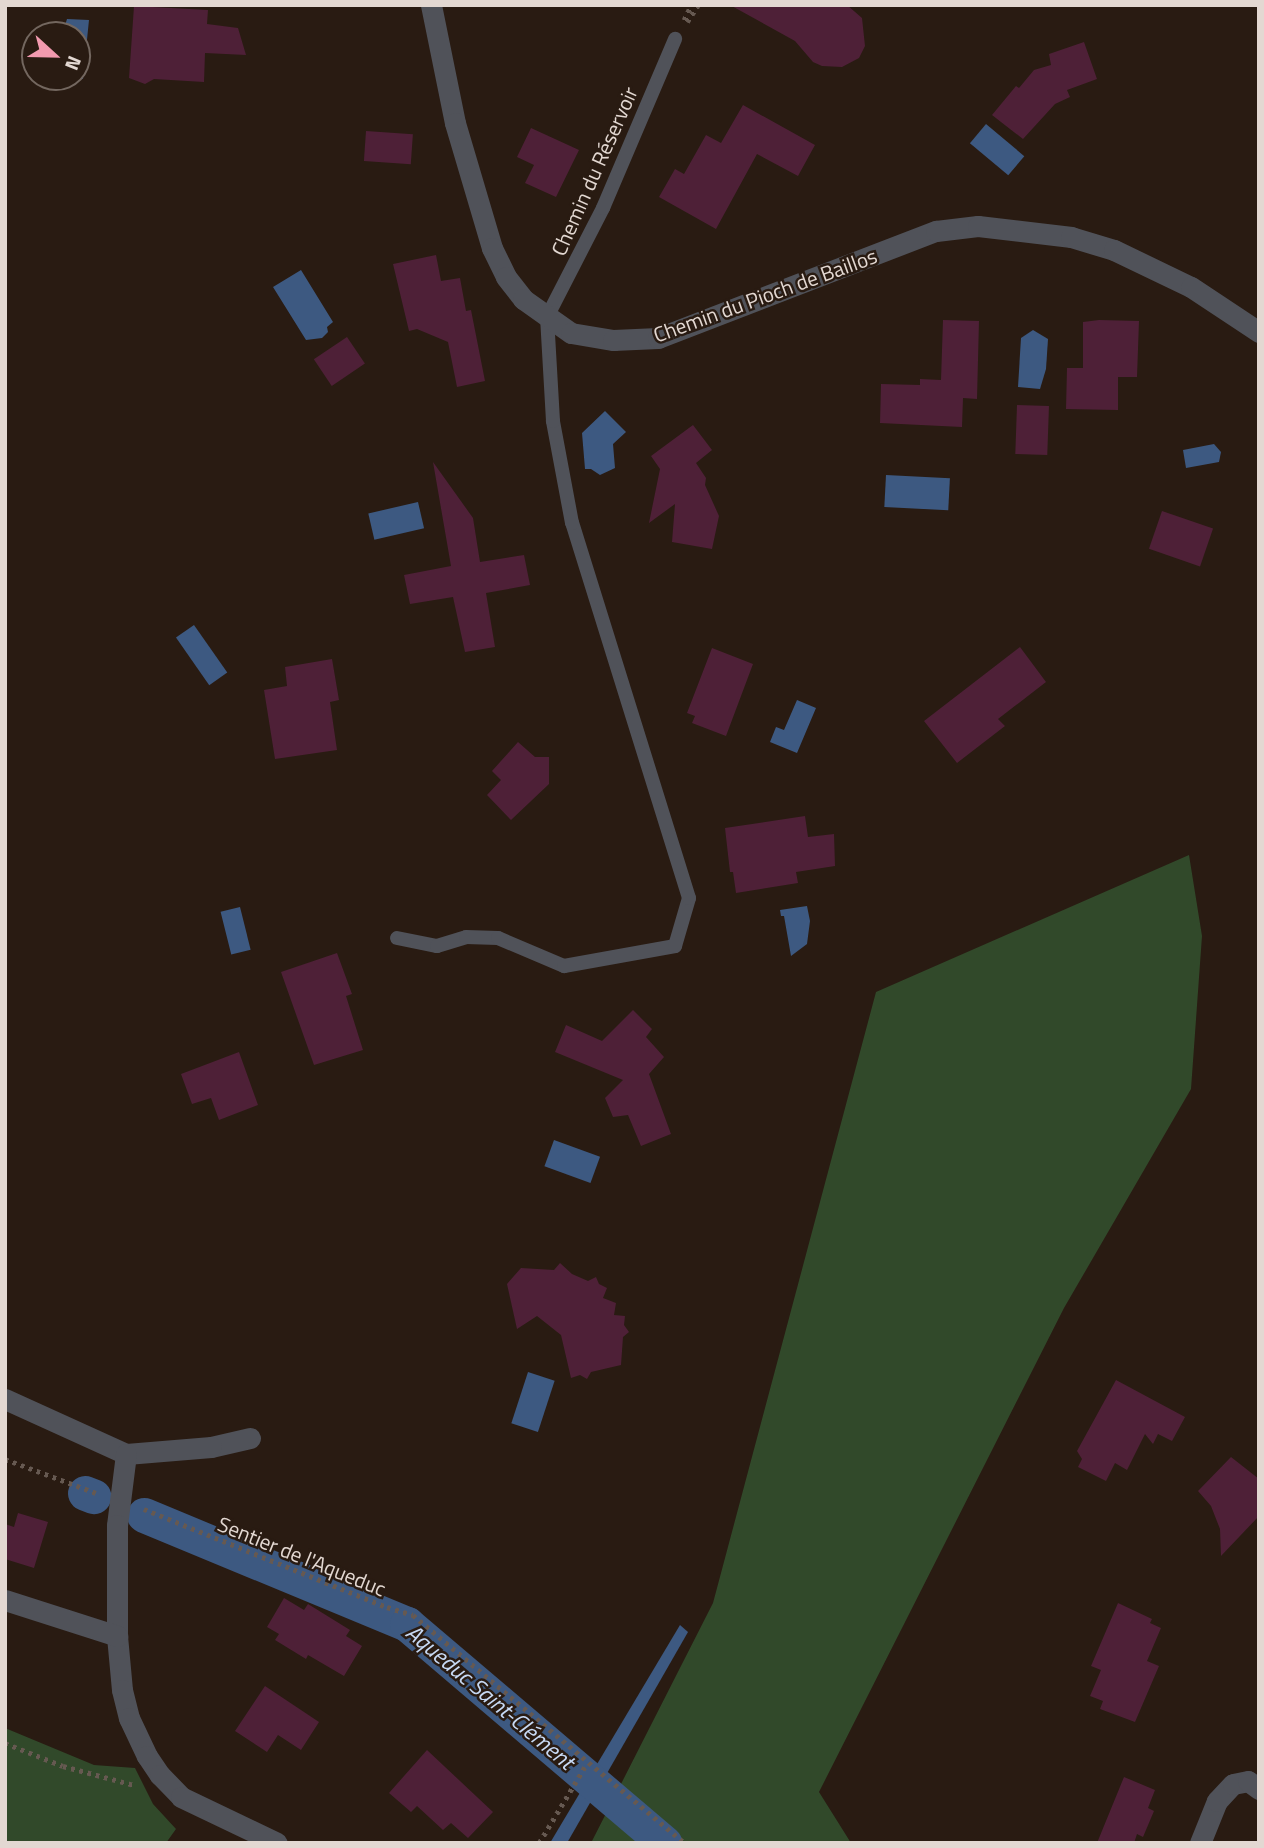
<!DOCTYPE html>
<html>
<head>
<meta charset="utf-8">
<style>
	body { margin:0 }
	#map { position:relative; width:1264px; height:1848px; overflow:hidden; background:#291b12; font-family:"Titillium Web",sans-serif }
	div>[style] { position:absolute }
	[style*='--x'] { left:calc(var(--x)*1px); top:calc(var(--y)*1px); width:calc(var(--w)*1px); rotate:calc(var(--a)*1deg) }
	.green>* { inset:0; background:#31492a }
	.water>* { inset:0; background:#3d5981; transform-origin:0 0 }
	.canal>* { height:35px; margin:-17.5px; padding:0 17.5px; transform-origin:17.5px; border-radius:17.5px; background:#3d5981 }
	.building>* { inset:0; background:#4e2037; transform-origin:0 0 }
	.path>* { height:4.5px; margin-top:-2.25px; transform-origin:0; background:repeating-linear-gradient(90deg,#665951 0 3.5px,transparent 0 8.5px) }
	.lane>* { height:14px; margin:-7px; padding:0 7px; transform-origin:7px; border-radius:7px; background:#505259 }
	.street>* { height:21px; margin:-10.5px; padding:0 10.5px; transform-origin:10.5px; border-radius:10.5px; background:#505259 }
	span { translate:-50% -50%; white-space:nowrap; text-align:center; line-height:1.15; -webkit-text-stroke:5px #291b12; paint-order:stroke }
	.street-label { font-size:21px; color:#e3d8d2 }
	.water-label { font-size:23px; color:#c7d9f4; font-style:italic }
	.frame { position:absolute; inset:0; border:7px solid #e3d8d2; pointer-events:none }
	.north { position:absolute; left:21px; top:21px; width:70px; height:70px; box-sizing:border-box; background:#291b12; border:2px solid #73675f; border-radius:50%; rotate:112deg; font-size:19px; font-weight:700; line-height:28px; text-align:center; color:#e3d8d2 }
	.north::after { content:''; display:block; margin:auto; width:24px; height:32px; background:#f29aaf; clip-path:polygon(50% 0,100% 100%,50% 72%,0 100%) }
</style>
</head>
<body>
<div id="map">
	<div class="green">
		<i style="clip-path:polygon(1189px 855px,1202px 936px,1191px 1089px,1064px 1308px,819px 1792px,851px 1843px,591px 1843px,713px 1603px,876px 992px)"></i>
		<i style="clip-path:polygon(5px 1728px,94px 1765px,135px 1768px,153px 1804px,176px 1829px,166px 1843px,5px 1843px)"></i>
	</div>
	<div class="water">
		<i style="clip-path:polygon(67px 19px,89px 20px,83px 79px,62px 77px,77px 77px,77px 35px,62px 35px)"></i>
		<i style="left:986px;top:124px;width:50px;height:25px;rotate:40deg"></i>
		<i style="clip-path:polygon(301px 270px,333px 322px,327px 327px,328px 332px,322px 338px,306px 340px,273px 287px)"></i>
		<i style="clip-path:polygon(1033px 330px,1048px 339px,1046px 369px,1040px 389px,1018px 387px,1021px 338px)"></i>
		<i style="clip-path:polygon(605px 411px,626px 432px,613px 444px,615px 468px,600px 475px,591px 469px,585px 469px,582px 433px)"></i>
		<i style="clip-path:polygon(1214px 444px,1221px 452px,1219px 462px,1186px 468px,1183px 450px)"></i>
		<i style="left:886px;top:475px;width:64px;height:32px;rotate:3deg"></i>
		<i style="left:418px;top:502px;width:27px;height:51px;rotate:77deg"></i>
		<i style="left:194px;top:625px;width:58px;height:22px;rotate:55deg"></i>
		<i style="clip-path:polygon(797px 700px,816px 708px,797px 753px,770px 742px,776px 727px,784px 730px)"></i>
		<i style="clip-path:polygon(807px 906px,810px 921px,807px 944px,791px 956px,784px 916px,781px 916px,780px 910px)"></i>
		<i style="left:240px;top:907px;width:44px;height:20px;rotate:76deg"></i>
		<i style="left:554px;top:1140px;width:49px;height:28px;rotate:20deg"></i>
		<i style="left:528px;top:1372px;width:28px;height:54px;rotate:18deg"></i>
		<i style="clip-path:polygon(680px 1625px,688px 1632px,567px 1843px,550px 1843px)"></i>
	</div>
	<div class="canal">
		<i style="--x:85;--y:1493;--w:9;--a:21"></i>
		<i style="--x:144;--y:1515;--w:285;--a:22.5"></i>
		<i style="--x:407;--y:1624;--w:338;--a:40.4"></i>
	</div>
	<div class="building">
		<i style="clip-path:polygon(730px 5px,847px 5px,862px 18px,865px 46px,859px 58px,842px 67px,822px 66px,813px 62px,795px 41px)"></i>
		<i style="clip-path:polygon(134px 6px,208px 10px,207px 24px,238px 28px,246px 55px,205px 53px,204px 82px,154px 79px,145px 84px,129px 78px)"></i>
		<i style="clip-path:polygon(1084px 42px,1097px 79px,1067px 90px,1070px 97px,1055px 104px,1023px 139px,992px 115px,1016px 86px,1019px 88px,1034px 70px,1051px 65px,1049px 54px)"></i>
		<i style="clip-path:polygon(743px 105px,815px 145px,798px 176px,757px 154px,716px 229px,659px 197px,675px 169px,684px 174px,706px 135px,721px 143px)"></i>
		<i style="clip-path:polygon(531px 128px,579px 150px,556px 197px,525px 183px,534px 165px,517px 157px)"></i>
		<i style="left:366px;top:131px;width:47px;height:30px;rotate:4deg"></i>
		<i style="clip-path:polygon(436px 255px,441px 281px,460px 278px,466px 311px,471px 310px,485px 381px,457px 387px,448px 342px,417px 329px,409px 331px,393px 264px)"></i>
		<i style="clip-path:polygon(943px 320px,979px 321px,977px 399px,963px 398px,962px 427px,880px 423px,881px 384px,920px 385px,920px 379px,941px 380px)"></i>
		<i style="clip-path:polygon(1099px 320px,1139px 321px,1137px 377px,1118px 377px,1118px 410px,1066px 409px,1067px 368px,1083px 368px,1083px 322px)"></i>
		<i style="left:347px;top:337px;width:32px;height:40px;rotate:56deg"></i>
		<i style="left:1017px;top:405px;width:32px;height:49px;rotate:2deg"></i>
		<i style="clip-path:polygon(693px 425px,712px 450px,696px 463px,706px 478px,705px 485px,719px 516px,712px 549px,672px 542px,675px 504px,649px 523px,660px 469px,651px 456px)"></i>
		<i style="clip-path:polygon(433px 462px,473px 518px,480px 562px,524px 555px,530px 585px,486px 593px,495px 647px,465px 652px,453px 597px,410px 604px,404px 575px,451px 566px)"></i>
		<i style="left:1162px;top:511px;width:54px;height:40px;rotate:19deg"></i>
		<i style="clip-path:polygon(1020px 647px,1046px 682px,998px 719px,1005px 726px,957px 763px,924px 721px)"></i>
		<i style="clip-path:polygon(712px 648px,753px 664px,726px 736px,692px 723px,695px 716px,687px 713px)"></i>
		<i style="clip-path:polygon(332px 659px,339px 700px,330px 702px,337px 750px,275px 759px,264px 690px,287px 686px,285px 667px)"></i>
		<i style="clip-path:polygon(518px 742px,535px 757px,549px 757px,549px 784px,511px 820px,487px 795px,501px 780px,492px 771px)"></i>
		<i style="clip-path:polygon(805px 816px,808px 837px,834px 834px,835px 866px,796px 872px,798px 883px,736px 893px,733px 872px,730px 872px,725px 828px)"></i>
		<i style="clip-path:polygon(337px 953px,352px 994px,346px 996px,363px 1050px,314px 1065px,281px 972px)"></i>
		<i style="clip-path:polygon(633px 1010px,652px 1029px,646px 1037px,664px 1057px,649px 1074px,671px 1134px,641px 1146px,628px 1115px,613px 1117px,605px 1098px,623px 1080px,555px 1052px,566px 1025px,602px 1041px)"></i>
		<i style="clip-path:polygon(239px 1052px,258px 1105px,219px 1120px,211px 1098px,192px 1104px,181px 1074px)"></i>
		<i style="clip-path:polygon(560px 1263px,572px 1274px,588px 1281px,596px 1277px,599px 1284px,607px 1288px,603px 1298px,616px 1303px,614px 1315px,625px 1316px,624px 1325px,629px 1332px,623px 1337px,621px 1365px,591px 1372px,587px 1379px,580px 1375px,571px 1378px,561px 1335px,537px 1316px,517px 1329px,507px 1284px,521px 1268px,554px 1270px)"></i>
		<i style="clip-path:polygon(1116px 1380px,1185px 1417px,1172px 1441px,1158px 1434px,1153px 1444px,1145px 1434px,1127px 1470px,1115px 1463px,1106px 1481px,1078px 1467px,1082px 1459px,1077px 1451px)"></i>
		<i style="clip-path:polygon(1231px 1457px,1259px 1479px,1259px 1516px,1221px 1556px,1220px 1529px,1211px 1506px,1198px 1491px)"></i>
		<i style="clip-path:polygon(18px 1513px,48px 1522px,34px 1568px,5px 1559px,5px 1524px,14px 1527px)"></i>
		<i style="clip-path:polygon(284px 1598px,304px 1610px,308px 1604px,350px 1630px,346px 1636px,362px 1646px,344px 1676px,308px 1655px,306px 1659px,275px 1640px,279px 1634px,267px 1627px)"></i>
		<i style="clip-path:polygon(1118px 1603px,1152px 1619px,1150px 1623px,1161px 1628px,1147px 1661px,1159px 1666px,1135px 1722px,1100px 1709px,1103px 1701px,1090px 1696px,1101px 1670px,1091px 1666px)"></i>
		<i style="clip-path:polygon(265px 1686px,319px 1722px,301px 1750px,278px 1735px,267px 1752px,235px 1731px)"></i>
		<i style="clip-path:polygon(427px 1750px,493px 1812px,468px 1838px,451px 1823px,443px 1830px,417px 1806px,411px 1812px,389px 1793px)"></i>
		<i style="clip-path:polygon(1124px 1777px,1155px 1790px,1148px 1808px,1154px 1811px,1143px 1837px,1137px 1834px,1134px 1843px,1097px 1843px)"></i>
	</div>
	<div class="path">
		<i style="--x:684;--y:20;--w:17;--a:-65"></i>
		<i style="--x:687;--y:22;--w:20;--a:-57"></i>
		<i style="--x:5;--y:1459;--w:97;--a:20.5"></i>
		<i style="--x:144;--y:1509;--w:262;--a:22"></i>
		<i style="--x:387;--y:1607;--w:27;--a:17"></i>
		<i style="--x:413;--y:1615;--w:355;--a:40"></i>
		<i style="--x:5;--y:1743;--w:62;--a:21.6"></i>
		<i style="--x:63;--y:1766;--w:73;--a:15"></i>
		<i style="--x:539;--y:1843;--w:93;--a:-59"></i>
	</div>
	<div class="lane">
		<i style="--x:397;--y:938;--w:41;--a:11.3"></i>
		<i style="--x:437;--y:946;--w:30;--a:-17"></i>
		<i style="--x:466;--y:937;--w:32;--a:2"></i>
		<i style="--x:498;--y:938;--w:72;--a:23"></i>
		<i style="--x:564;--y:966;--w:113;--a:-10.2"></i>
		<i style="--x:675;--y:946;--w:50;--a:-73.7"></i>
		<i style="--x:689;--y:898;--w:393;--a:-107.3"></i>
		<i style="--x:572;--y:523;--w:104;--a:-100.6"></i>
		<i style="--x:553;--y:421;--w:104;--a:-93.3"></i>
		<i style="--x:547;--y:317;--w:123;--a:-62.8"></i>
		<i style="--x:603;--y:208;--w:184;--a:-66.9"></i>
	</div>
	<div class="street">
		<i style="--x:431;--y:5;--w:120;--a:78.5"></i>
		<i style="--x:455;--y:123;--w:130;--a:73.5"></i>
		<i style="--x:492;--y:248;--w:32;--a:64"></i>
		<i style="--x:506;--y:277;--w:28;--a:52"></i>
		<i style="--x:523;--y:299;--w:59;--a:35.3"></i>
		<i style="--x:571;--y:333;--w:43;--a:9.5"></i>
		<i style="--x:613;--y:340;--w:45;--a:-2.5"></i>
		<i style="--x:658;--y:338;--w:298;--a:-21.1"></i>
		<i style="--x:936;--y:231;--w:42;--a:-6.8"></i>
		<i style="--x:978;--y:226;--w:94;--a:6.7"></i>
		<i style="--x:1071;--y:237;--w:45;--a:16.8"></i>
		<i style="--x:1114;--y:250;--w:85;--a:25.7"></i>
		<i style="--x:1191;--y:287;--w:82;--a:33.5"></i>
		<i style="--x:5;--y:1399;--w:133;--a:24.4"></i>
		<i style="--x:250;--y:1438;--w:40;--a:167"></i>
		<i style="--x:211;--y:1447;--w:85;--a:175.3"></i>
		<i style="--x:126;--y:1454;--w:72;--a:97.2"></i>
		<i style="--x:117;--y:1525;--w:111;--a:90"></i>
		<i style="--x:117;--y:1636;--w:54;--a:84.7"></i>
		<i style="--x:122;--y:1690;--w:29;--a:76"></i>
		<i style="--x:129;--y:1718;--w:42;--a:64.7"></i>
		<i style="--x:147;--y:1756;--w:23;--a:56"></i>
		<i style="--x:160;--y:1775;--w:30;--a:46"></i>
		<i style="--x:181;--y:1797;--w:106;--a:25.6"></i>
		<i style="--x:5;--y:1600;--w:118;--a:17.8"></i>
		<i style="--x:1200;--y:1843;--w:45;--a:-68"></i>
		<i style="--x:1217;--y:1801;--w:23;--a:-47"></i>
		<i style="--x:1233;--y:1784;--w:15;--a:-11"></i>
		<i style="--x:1248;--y:1781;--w:14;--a:36"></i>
	</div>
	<div class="street-label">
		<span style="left:594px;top:171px;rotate:-66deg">Chemin du Réservoir</span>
		<span style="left:765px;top:295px;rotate:-20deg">Chemin du Pioch de Baillos</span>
		<span style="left:302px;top:1556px;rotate:22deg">Sentier de l'Aqueduc</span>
	</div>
	<div class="water-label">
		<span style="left:490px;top:1697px;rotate:40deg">Aqueduc Saint-Clément</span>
	</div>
	<div class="frame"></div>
	<div class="north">N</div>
</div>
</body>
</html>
